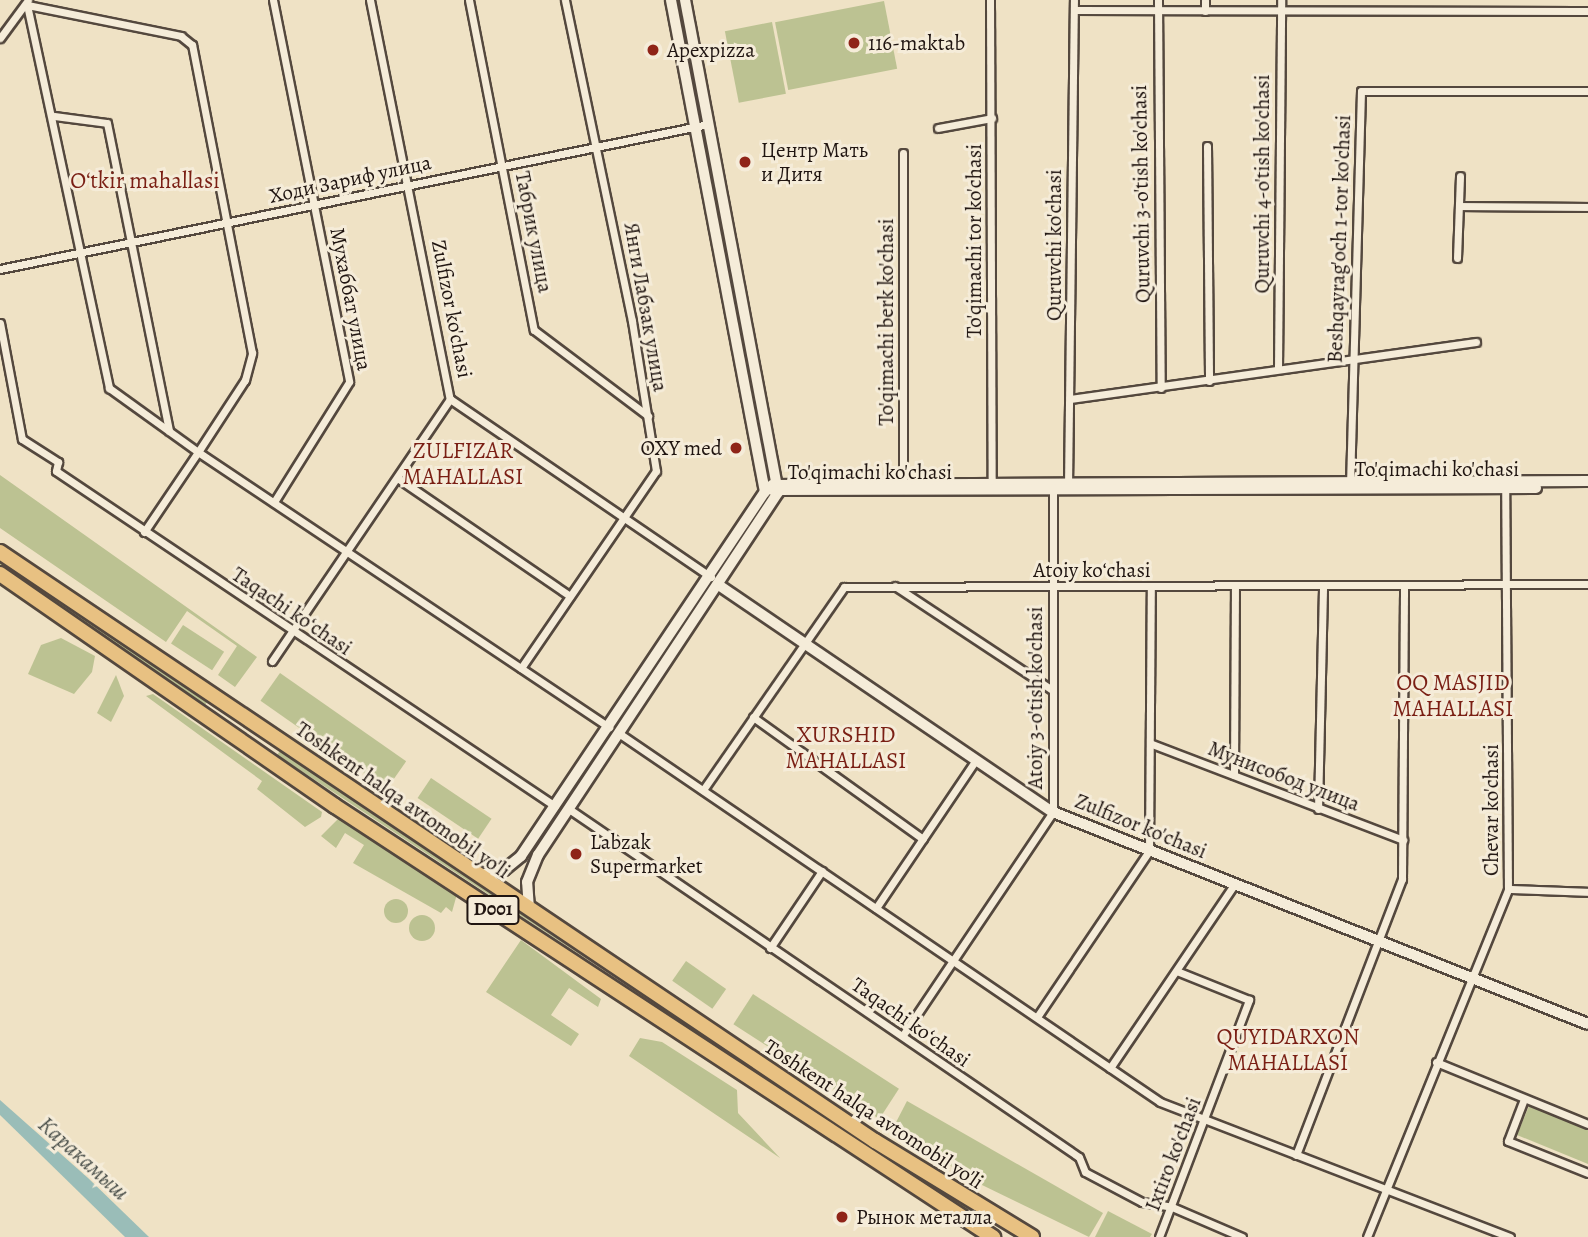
<!DOCTYPE html>
<html>
<head>
<meta charset="utf-8">
<style>
	body { margin:0 }
	#map { position:relative; width:1588px; height:1237px; overflow:hidden; background:#efe2c5; font-family:Alegreya,serif }
	div>[style] { position:absolute }
	[style*='--x'] { left:calc(var(--x)*1px); top:calc(var(--y)*1px); width:calc(var(--w)*1px); rotate:calc(var(--a)*1deg) }
	.green>* { inset:0; background:#bcc292; transform-origin:0 0 }
	.round { border-radius:50% }
	.water>* { inset:0; background:#9abdb8 }
	.roads { filter:drop-shadow(2px 0 #54483e) drop-shadow(-2px 0 #54483e) drop-shadow(0 2px #54483e) drop-shadow(0 -2px #54483e) }
	.street>* { height:7px; margin:-3.5px; padding:0 3.5px; transform-origin:3.5px; border-radius:3.5px; background:#f5ecd9 }
	.secondary>* { height:10px; margin:-5px; padding:0 5px; transform-origin:5px; border-radius:5px; background:#f5ecd9 }
	.highway>* { height:14px; margin:-7px; padding:0 7px; transform-origin:7px; border-radius:7px; background:#e8c182 }
	.dots>* { width:19px; height:19px; translate:-50% -50%; box-sizing:border-box; border:4px solid #f5ecd9; border-radius:50% }
	span { translate:-50% -50%; white-space:nowrap; text-align:center; line-height:1.15; -webkit-text-stroke:6px #f5ecd9; paint-order:stroke }
	.shield-label span { padding:2px 5px; background:#f5ecd9; border:2px solid; border-radius:5px; -webkit-text-stroke-width:0 }
	.shield-label { font-size:19px; color:#201511; font-weight:700 }
	.poi-label { font-size:21px; color:#201511 }
	.left { translate:0 -50%; text-align:left }
	.right { translate:-100% -50%; text-align:right }
	.street-label { font-size:21px; color:#201511 }
	.neighbourhood-label { font-size:23px; color:#7a1f14 }
	.water-label { font-size:23px; color:#4b504b; font-style:italic }
</style>
</head>
<body>
<div id="map">
	<div class="green">
		<i style="left:884px;top:1px;width:69px;height:111px;rotate:79deg"></i>
		<i style="left:772px;top:22px;width:73px;height:48px;rotate:79deg"></i>
		<i style="clip-path:polygon(0 475px,257px 657px,235px 687px,218px 675px,237px 646px,187px 611px,166px 642px,0 528px)"></i>
		<i style="left:0;top:562px;width:250px;height:6px;rotate:34deg"></i>
		<i style="left:183px;top:625px;width:49px;height:22px;rotate:33deg"></i>
		<i style="clip-path:polygon(61px 638px,95px 656px,92px 672px,74px 694px,28px 674px,41px 645px)"></i>
		<i style="left:280px;top:673px;width:154px;height:34px;rotate:35deg"></i>
		<i style="clip-path:polygon(116px 675px,124px 696px,111px 722px,97px 713px)"></i>
		<i style="clip-path:polygon(153px 694px,322px 812px,321px 817px,305px 827px,257px 789px,262px 781px,146px 696px)"></i>
		<i style="clip-path:polygon(280px 751px,614px 977px,277px 755px)"></i>
		<i style="left:431px;top:778px;width:73px;height:24px;rotate:34deg"></i>
		<i style="clip-path:polygon(341px 816px,457px 894px,452px 912px,446px 907px,441px 913px,353px 863px,364px 845px,345px 833px,336px 848px,321px 836px)"></i>
		<i class="round" style="left:384px;top:899px;width:24px;height:24px"></i>
		<i class="round" style="left:409px;top:915px;width:26px;height:26px"></i>
		<i style="clip-path:polygon(521px 940px,601px 999px,598px 1007px,569px 988px,551px 1015px,579px 1034px,571px 1046px,486px 992px)"></i>
		<i style="left:686px;top:961px;width:49px;height:24px;rotate:35deg"></i>
		<i style="left:753px;top:994px;width:174px;height:36px;rotate:33deg"></i>
		<i style="clip-path:polygon(640px 996px,900px 1165px,1019px 1237px,946px 1200px)"></i>
		<i style="clip-path:polygon(640px 1038px,662px 1042px,737px 1090px,738px 1113px,780px 1158px,629px 1056px)"></i>
		<i style="clip-path:polygon(907px 1101px,1103px 1213px,1089px 1237px,982px 1185px,892px 1130px)"></i>
		<i style="clip-path:polygon(1529px 1106px,1588px 1130px,1588px 1164px,1517px 1135px)"></i>
		<i style="clip-path:polygon(1108px 1211px,1152px 1234px,1150px 1237px,1095px 1237px)"></i>
	</div>
	<div class="water">
		<i style="clip-path:polygon(0 1100px,88px 1178px,149px 1237px,125px 1237px,0 1115px)"></i>
	</div>
	<div class="roads">
		<div class="street">
			<i style="--x:273;--y:0;--w:389;--a:78.7"></i>
			<i style="--x:349;--y:382;--w:142;--a:122"></i>
			<i style="--x:370;--y:0;--w:407;--a:78.7"></i>
			<i style="--x:450;--y:399;--w:316;--a:34.3"></i>
			<i style="--x:469;--y:0;--w:336;--a:78.9"></i>
			<i style="--x:534;--y:330;--w:143;--a:37"></i>
			<i style="--x:990;--y:0;--w:482;--a:89.8"></i>
			<i style="--x:1158;--y:0;--w:388;--a:89.6"></i>
			<i style="--x:1074;--y:10;--w:514;--a:0.11"></i>
			<i style="--x:1205;--y:11;--w:11;--a:-90"></i>
			<i style="--x:0;--y:38;--w:47;--a:-53.6"></i>
			<i style="--x:54;--y:116;--w:53;--a:7.5"></i>
			<i style="--x:107;--y:123;--w:314;--a:78.6"></i>
			<i style="--x:938;--y:128;--w:55;--a:-10.5"></i>
			<i style="--x:1207;--y:146;--w:235;--a:89.5"></i>
			<i style="--x:1459;--y:206;--w:129;--a:0.4"></i>
			<i style="--x:1457;--y:258;--w:82;--a:-87.9"></i>
			<i style="--x:0;--y:269;--w:723;--a:-11.57"></i>
			<i style="--x:0;--y:323;--w:118;--a:79.3"></i>
			<i style="--x:22;--y:439;--w:43;--a:32.6"></i>
			<i style="--x:58;--y:462;--w:9;--a:103"></i>
			<i style="--x:56;--y:471;--w:601;--a:33.88"></i>
			<i style="--x:1278;--y:368;--w:368;--a:-89.5"></i>
			<i style="--x:1070;--y:399;--w:410;--a:-8"></i>
			<i style="--x:399;--y:479;--w:207;--a:34.4"></i>
			<i style="--x:1350;--y:485;--w:394;--a:-88.4"></i>
			<i style="--x:1361;--y:91;--w:227;--a:0"></i>
			<i style="--x:1068;--y:486;--w:486;--a:-89.3"></i>
			<i style="--x:903;--y:487;--w:334;--a:-90"></i>
			<i style="--x:144;--y:532;--w:97;--a:-56"></i>
			<i style="--x:198;--y:452;--w:86;--a:-56.9"></i>
			<i style="--x:245;--y:380;--w:28;--a:-75"></i>
			<i style="--x:252;--y:353;--w:314;--a:-101"></i>
			<i style="--x:192;--y:45;--w:14;--a:-141"></i>
			<i style="--x:181;--y:36;--w:157;--a:-168.6"></i>
			<i style="--x:27;--y:5;--w:392;--a:77.9"></i>
			<i style="--x:109;--y:388;--w:110;--a:35.7"></i>
			<i style="--x:198;--y:452;--w:495;--a:33.8"></i>
			<i style="--x:895;--y:586;--w:188;--a:33.5"></i>
			<i style="--x:272;--y:661;--w:317;--a:-55.8"></i>
			<i style="--x:521;--y:668;--w:239;--a:-55.6"></i>
			<i style="--x:656;--y:471;--w:152;--a:-99.1"></i>
			<i style="--x:632;--y:321;--w:328;--a:-101.8"></i>
			<i style="--x:753;--y:717;--w:209;--a:35.7"></i>
			<i style="--x:620;--y:734;--w:653;--a:34.27"></i>
			<i style="--x:1160;--y:1102;--w:375;--a:21.1"></i>
			<i style="--x:1152;--y:744;--w:269;--a:20.9"></i>
			<i style="--x:1234;--y:775;--w:188;--a:-89.7"></i>
			<i style="--x:703;--y:790;--w:247;--a:-55.2"></i>
			<i style="--x:844;--y:587;--w:744;--a:-0.23"></i>
			<i style="--x:569;--y:809;--w:617;--a:34.31"></i>
			<i style="--x:1079;--y:1157;--w:16;--a:68"></i>
			<i style="--x:1085;--y:1172;--w:64;--a:27.8"></i>
			<i style="--x:1142;--y:1202;--w:30;--a:9"></i>
			<i style="--x:1172;--y:1207;--w:76;--a:23.2"></i>
			<i style="--x:1318;--y:809;--w:223;--a:-88.7"></i>
			<i style="--x:1508;--y:889;--w:80;--a:2.1"></i>
			<i style="--x:876;--y:908;--w:179;--a:-56"></i>
			<i style="--x:770;--y:948;--w:93;--a:-56"></i>
			<i style="--x:1037;--y:1017;--w:200;--a:-56"></i>
			<i style="--x:1149;--y:851;--w:264;--a:-89.6"></i>
			<i style="--x:903;--y:1035;--w:269;--a:-56.1"></i>
			<i style="--x:1053;--y:812;--w:325;--a:-90"></i>
			<i style="--x:1436;--y:1062;--w:164;--a:22.2"></i>
			<i style="--x:1110;--y:1068;--w:221;--a:-55.9"></i>
			<i style="--x:1524;--y:1099;--w:45;--a:110.9"></i>
			<i style="--x:1508;--y:1141;--w:86;--a:21.8"></i>
			<i style="--x:1296;--y:1155;--w:296;--a:-69"></i>
			<i style="--x:1402;--y:879;--w:293;--a:-89.6"></i>
			<i style="--x:1159;--y:1237;--w:254;--a:-69.2"></i>
			<i style="--x:1249;--y:1000;--w:78;--a:-158.1"></i>
			<i style="--x:1367;--y:1237;--w:375;--a:-67.9"></i>
			<i style="--x:1508;--y:889;--w:404;--a:-90.4"></i>
		</div>
		<div class="secondary">
			<i style="--x:772;--y:485;--w:816;--a:-0.28"></i>
			<i style="--x:772;--y:490;--w:764;--a:-0.15"></i>
			<i style="--x:720;--y:586;--w:402;--a:34.2"></i>
			<i style="--x:1053;--y:812;--w:575;--a:21.62"></i>
			<i style="--x:480;--y:875;--w:25;--a:-12"></i>
			<i style="--x:504;--y:870;--w:22;--a:-39"></i>
			<i style="--x:521;--y:856;--w:438;--a:-56.2"></i>
			<i style="--x:765;--y:492;--w:501;--a:-100.82"></i>
			<i style="--x:529;--y:909;--w:27;--a:-94"></i>
			<i style="--x:527;--y:882;--w:29;--a:-68"></i>
			<i style="--x:538;--y:855;--w:435;--a:-56.5"></i>
			<i style="--x:778;--y:492;--w:501;--a:-100.7"></i>
		</div>
		<div class="highway">
			<i style="--x:0;--y:552;--w:1055;--a:33.95"></i>
			<i style="--x:875;--y:1141;--w:184;--a:31.4"></i>
			<i style="--x:0;--y:574;--w:407;--a:34.7"></i>
			<i style="--x:335;--y:806;--w:787;--a:33.23"></i>
		</div>
	</div>
	<div class="dots">
		<i style="left:854px;top:43px;background:#8f2418"></i>
		<i style="left:653px;top:50px;background:#8f2418"></i>
		<i style="left:745px;top:162px;background:#8f2418"></i>
		<i style="left:736px;top:448px;background:#8f2418"></i>
		<i style="left:576px;top:854px;background:#8f2418"></i>
		<i style="left:842px;top:1217px;background:#8f2418"></i>
	</div>
	<div class="shield-label">
		<span style="left:493px;top:910px">D001</span>
	</div>
	<div class="poi-label">
		<span class="left" style="left:868px;top:43px">116-maktab</span>
		<span class="left" style="left:667px;top:50px">Apexpizza</span>
		<span class="left" style="left:761px;top:162px">Центр Мать<br>и Дитя</span>
		<span class="right" style="left:722px;top:448px">OXY med</span>
		<span class="left" style="left:590px;top:854px">Labzak<br>Supermarket</span>
		<span class="left" style="left:856px;top:1217px">Рынок металла</span>
	</div>
	<div class="street-label">
		<span style="left:350px;top:179px;rotate:-12deg">Ходи Зариф улица</span>
		<span style="left:1262px;top:184px;rotate:-90deg">Quruvchi 4-o'tish ko'chasi</span>
		<span style="left:1141px;top:194px;rotate:-91deg">Quruvchi 3-o'tish ko'chasi</span>
		<span style="left:534px;top:232px;rotate:79deg">Табрик улица</span>
		<span style="left:1339px;top:239px;rotate:-88deg">Beshqayrag'och 1-tor ko'chasi</span>
		<span style="left:974px;top:241px;rotate:-90deg">To'qimachi tor ko'chasi</span>
		<span style="left:1054px;top:245px;rotate:-90deg">Quruvchi ko'chasi</span>
		<span style="left:351px;top:299px;rotate:79deg">Мухаббат улица</span>
		<span style="left:646px;top:307px;rotate:80deg">Янги Лабзак улица</span>
		<span style="left:452px;top:309px;rotate:79deg">Zulfizor ko'chasi</span>
		<span style="left:886px;top:322px;rotate:-90deg">To'qimachi berk ko'chasi</span>
		<span style="left:1437px;top:469px">To'qimachi ko'chasi</span>
		<span style="left:870px;top:472px">To'qimachi ko'chasi</span>
		<span style="left:1092px;top:570px">Atoiy koʻchasi</span>
		<span style="left:292px;top:611px;rotate:34deg">Taqachi koʻchasi</span>
		<span style="left:1035px;top:698px;rotate:-90deg">Atoiy 3-o'tish ko'chasi</span>
		<span style="left:1284px;top:776px;rotate:21deg">Мунисобод улица</span>
		<span style="left:403px;top:800px;rotate:35deg">Toshkent halqa avtomobil yo'li</span>
		<span style="left:1491px;top:810px;rotate:-90deg">Chevar ko'chasi</span>
		<span style="left:1141px;top:826px;rotate:22deg">Zulfizor ko'chasi</span>
		<span style="left:911px;top:1022px;rotate:35deg">Taqachi koʻchasi</span>
		<span style="left:874px;top:1114px;rotate:33deg">Toshkent halqa avtomobil yo'li</span>
		<span style="left:1173px;top:1154px;rotate:-69deg">Ixtiro ko'chasi</span>
	</div>
	<div class="neighbourhood-label">
		<span style="left:145px;top:181px">Oʻtkir mahallasi</span>
		<span style="left:463px;top:464px">ZULFIZAR<br>MAHALLASI</span>
		<span style="left:1453px;top:696px">OQ MASJID<br>MAHALLASI</span>
		<span style="left:846px;top:748px">XURSHID<br>MAHALLASI</span>
		<span style="left:1288px;top:1050px">QUYIDARXON<br>MAHALLASI</span>
	</div>
	<div class="water-label">
		<span style="left:83px;top:1159px;rotate:42deg">Каракамыш</span>
	</div>
</div>
</body>
</html>
